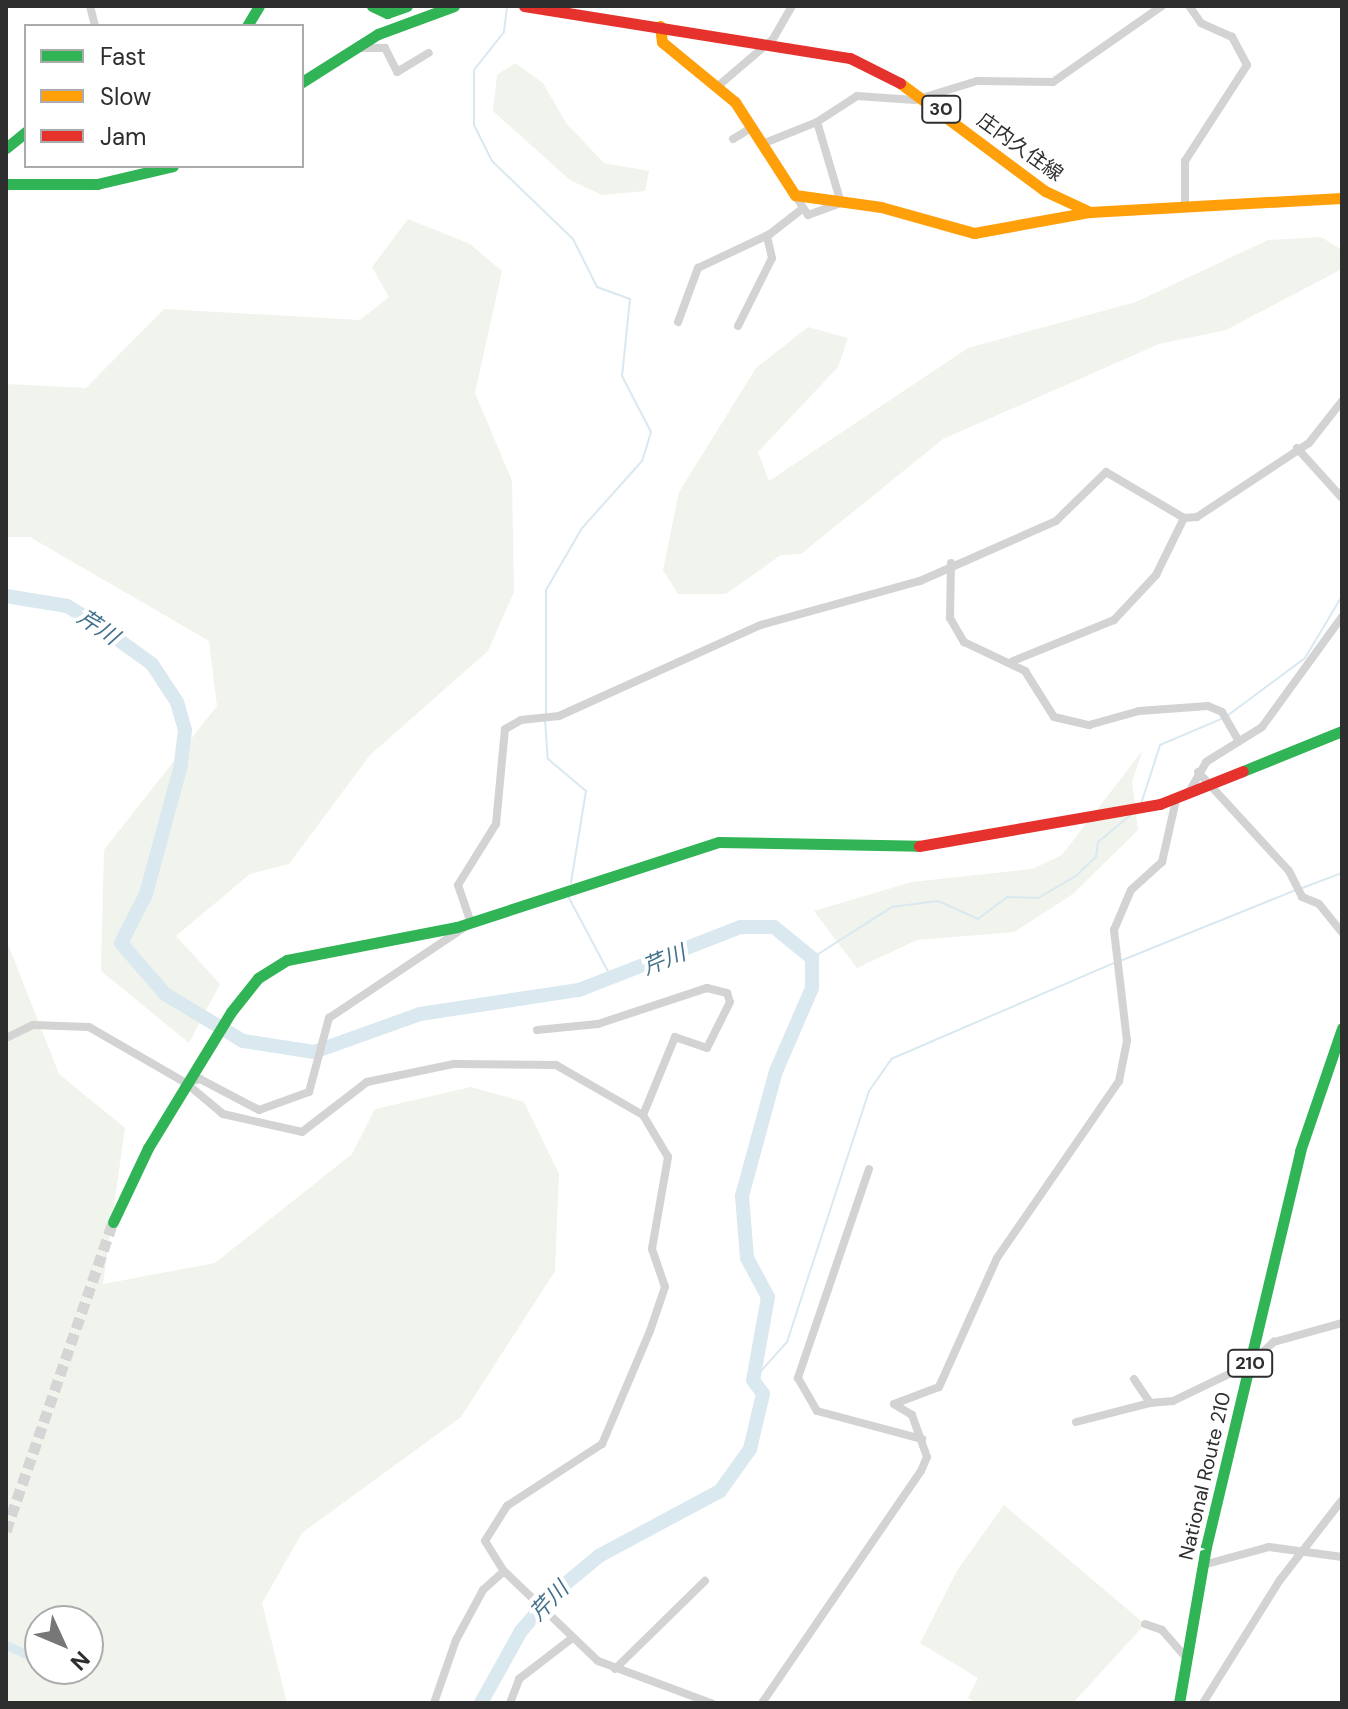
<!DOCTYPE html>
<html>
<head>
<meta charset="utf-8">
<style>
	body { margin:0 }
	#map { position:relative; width:1348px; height:1709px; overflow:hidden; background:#fff; font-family:"DM Sans","Noto Sans JP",sans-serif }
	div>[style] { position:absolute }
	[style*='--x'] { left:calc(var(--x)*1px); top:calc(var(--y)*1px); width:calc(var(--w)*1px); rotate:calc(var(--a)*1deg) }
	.green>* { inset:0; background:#f0f4ec }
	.stream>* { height:2px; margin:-1px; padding:0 1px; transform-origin:1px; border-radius:1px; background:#dae8f0 }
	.canal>* { height:9px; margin:-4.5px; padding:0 4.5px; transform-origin:4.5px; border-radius:4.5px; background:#dae8f0 }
	.river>* { height:14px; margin:-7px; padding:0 7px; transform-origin:7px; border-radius:7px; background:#dae8f0 }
	.secondary-tunnel>* { height:11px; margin-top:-5.5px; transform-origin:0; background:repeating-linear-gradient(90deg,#d5d5d5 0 11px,transparent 0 16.5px) }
	.street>* { height:8px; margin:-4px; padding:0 4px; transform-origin:4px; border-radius:4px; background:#d3d3d3 }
	.fast>* { height:11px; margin:-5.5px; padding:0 5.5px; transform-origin:5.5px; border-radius:5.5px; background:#30b455 }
	.slow>* { height:11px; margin:-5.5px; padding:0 5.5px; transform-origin:5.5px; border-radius:5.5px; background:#ff9f0a }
	.jam>* { height:11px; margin:-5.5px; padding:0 5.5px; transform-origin:5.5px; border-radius:5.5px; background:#e5322d }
	span { translate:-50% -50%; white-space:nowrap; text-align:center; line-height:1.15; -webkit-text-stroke:8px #fff; paint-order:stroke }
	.shield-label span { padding:2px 6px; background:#fff; border:2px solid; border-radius:6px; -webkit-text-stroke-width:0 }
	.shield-label { font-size:18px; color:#2e2e2e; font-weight:700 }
	.street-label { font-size:20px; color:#2e2e2e }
	.water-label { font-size:22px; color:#41708c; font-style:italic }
	.frame { position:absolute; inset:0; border:8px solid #2e2e2e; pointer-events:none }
	.legend { position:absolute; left:24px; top:24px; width:280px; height:144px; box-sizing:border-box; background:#fff; border:2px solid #ababab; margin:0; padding:10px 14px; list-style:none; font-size:24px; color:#2e2e2e }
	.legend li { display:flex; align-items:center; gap:16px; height:40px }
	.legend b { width:40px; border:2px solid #ababab }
	.north { position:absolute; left:24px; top:1605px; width:80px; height:80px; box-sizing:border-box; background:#fff; border:2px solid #ababab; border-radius:50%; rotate:134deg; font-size:22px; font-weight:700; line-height:32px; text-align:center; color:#2e2e2e }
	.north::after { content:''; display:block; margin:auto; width:28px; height:36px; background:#777; clip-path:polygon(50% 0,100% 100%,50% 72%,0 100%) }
</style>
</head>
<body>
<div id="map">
	<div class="green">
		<i style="clip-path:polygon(515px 63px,543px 83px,566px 123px,604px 163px,649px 171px,645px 191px,602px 195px,570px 180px,493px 111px,497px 75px)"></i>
		<i style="clip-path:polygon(408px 219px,470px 244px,502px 271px,475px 393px,512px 481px,514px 592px,488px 651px,370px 755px,289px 864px,250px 874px,176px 936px,220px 984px,189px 1043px,101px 971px,104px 850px,217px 706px,209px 641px,30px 537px,6px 537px,6px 384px,86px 388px,164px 309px,360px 320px,389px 297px,372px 267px)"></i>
		<i style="clip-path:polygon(1321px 237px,1342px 250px,1342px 269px,1226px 330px,1159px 344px,943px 439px,801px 554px,781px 555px,726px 594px,678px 594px,663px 570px,679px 492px,756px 368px,808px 327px,848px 338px,838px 367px,758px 452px,769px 481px,968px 348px,1136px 302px,1268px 240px)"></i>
		<i style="clip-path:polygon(1143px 750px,1132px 781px,1138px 830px,1073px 894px,1014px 932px,917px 940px,857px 968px,814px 911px,912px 882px,1032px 869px,1062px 855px)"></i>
		<i style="clip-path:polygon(evenodd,6px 939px,59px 1074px,125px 1128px,103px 1284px,215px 1263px,352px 1154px,375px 1109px,471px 1087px,524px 1102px,559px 1174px,555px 1271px,461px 1417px,302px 1533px,262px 1603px,287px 1703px,6px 1703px,6px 939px,40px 1621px,88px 1621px,88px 1669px,40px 1669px,40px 1621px)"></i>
		<i style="clip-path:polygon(1004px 1505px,1145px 1624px,1073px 1703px,976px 1703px,968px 1698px,978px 1678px,920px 1643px,958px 1569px)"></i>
	</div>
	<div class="stream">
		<i style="--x:507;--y:7;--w:25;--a:97"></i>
		<i style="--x:504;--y:32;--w:48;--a:128.3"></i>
		<i style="--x:474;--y:70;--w:55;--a:90"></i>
		<i style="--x:474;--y:125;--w:40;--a:63.4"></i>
		<i style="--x:492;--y:161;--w:112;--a:43.9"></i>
		<i style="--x:573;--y:239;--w:54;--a:63.4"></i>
		<i style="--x:597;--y:287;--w:35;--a:20"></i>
		<i style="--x:630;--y:299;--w:77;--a:95.9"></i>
		<i style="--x:622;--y:376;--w:63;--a:62.6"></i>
		<i style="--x:651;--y:432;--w:30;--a:107"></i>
		<i style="--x:642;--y:461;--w:90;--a:131.8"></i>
		<i style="--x:582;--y:528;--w:72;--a:120.1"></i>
		<i style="--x:546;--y:590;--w:123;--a:90"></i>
		<i style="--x:1227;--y:716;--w:97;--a:-36.6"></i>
		<i style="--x:1305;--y:658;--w:72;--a:-59.2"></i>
		<i style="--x:545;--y:720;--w:39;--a:86"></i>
		<i style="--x:548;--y:759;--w:50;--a:40.1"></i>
		<i style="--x:586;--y:791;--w:93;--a:99.3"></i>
		<i style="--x:1141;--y:804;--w:62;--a:-72.1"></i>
		<i style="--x:1160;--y:745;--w:66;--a:-23.1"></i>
		<i style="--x:1302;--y:888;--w:43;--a:-20.6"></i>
		<i style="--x:569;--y:898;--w:92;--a:62"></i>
		<i style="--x:812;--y:958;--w:95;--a:-32.5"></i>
		<i style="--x:892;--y:907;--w:46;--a:-7.4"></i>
		<i style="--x:938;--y:901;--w:44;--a:24.2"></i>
		<i style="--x:978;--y:919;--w:36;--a:-37"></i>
		<i style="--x:1007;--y:897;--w:31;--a:2"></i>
		<i style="--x:1038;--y:898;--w:44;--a:-30.1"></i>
		<i style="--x:1076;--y:876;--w:28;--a:-44"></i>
		<i style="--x:1096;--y:857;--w:15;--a:-82"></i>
		<i style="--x:1098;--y:842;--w:44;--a:-39.5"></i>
		<i style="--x:1120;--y:961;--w:190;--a:-22"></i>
		<i style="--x:753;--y:1380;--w:51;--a:-48.2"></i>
		<i style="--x:787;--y:1342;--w:264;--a:-71.9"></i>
		<i style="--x:869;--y:1091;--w:39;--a:-55"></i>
		<i style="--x:891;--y:1059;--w:243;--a:-23.3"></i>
	</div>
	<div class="canal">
		<i style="--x:6;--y:1645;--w:37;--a:24"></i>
	</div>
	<div class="river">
		<i style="--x:6;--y:596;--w:62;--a:9.3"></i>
		<i style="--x:67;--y:606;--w:33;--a:31"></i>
		<i style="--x:95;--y:623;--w:70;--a:35.7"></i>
		<i style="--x:152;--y:664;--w:45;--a:56.7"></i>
		<i style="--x:177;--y:702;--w:29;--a:74"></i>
		<i style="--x:185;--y:730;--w:35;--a:97"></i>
		<i style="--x:181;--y:765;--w:134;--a:105.2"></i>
		<i style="--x:146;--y:894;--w:55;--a:117"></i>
		<i style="--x:121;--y:943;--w:67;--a:49.2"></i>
		<i style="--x:165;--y:994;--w:91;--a:31.1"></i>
		<i style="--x:243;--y:1041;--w:72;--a:8.8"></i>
		<i style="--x:314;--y:1052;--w:113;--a:-19.7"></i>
		<i style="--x:420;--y:1014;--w:161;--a:-8.6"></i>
		<i style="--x:579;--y:990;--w:174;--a:-21.3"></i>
		<i style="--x:741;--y:927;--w:33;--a:0"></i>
		<i style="--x:774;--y:927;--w:49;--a:39.2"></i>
		<i style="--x:812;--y:958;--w:30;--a:90"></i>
		<i style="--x:812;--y:988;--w:90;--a:113.4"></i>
		<i style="--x:776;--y:1071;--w:130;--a:105.2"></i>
		<i style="--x:742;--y:1196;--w:62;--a:85.4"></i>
		<i style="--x:747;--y:1258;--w:44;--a:61.7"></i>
		<i style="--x:768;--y:1297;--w:84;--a:100.2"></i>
		<i style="--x:753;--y:1380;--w:17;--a:54"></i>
		<i style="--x:763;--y:1394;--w:57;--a:103.3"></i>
		<i style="--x:750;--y:1449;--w:52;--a:125.5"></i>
		<i style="--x:720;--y:1491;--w:137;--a:151.8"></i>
		<i style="--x:599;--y:1556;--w:61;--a:140.3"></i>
		<i style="--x:552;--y:1595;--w:48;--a:130.7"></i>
		<i style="--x:521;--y:1631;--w:82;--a:119.1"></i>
	</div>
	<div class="secondary-tunnel">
		<i style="--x:6;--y:1531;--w:327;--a:-70.9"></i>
	</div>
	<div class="street">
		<i style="--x:90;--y:6;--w:21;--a:76"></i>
		<i style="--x:355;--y:48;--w:30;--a:0"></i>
		<i style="--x:385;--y:48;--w:27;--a:63"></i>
		<i style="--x:397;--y:72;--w:37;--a:-31"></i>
		<i style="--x:718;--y:86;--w:72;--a:-40.5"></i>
		<i style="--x:773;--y:39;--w:38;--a:-60"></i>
		<i style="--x:733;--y:139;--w:21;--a:-31"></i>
		<i style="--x:762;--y:144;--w:59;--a:-21.8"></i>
		<i style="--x:817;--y:122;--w:48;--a:-33"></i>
		<i style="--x:857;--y:96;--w:58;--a:3.9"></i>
		<i style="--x:915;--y:100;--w:65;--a:-17"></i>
		<i style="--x:977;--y:81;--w:76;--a:0.8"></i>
		<i style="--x:1053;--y:82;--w:133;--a:-34.9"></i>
		<i style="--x:795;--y:195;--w:24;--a:57"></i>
		<i style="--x:808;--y:215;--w:35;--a:-20"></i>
		<i style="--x:841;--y:203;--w:84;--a:-106.5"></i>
		<i style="--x:1185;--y:208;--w:47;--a:-90"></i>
		<i style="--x:1185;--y:161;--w:114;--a:-57.1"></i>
		<i style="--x:1247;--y:65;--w:32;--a:-118"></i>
		<i style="--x:1232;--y:37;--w:34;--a:-156"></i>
		<i style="--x:1201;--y:23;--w:21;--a:-125"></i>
		<i style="--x:678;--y:322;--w:58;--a:-69.7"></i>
		<i style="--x:698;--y:268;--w:80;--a:-25.3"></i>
		<i style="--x:770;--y:234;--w:39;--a:-38"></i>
		<i style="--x:738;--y:326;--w:76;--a:-63.4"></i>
		<i style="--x:772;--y:258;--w:23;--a:-103"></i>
		<i style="--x:1297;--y:448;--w:67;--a:48"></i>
		<i style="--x:951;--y:563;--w:55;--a:91"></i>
		<i style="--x:950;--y:618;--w:28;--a:60"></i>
		<i style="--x:964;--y:642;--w:68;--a:25.4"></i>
		<i style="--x:1025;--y:671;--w:54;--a:57.8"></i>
		<i style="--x:1054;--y:717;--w:36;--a:13"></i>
		<i style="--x:1089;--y:725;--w:52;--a:-15.6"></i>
		<i style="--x:1139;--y:711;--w:69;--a:-4.1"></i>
		<i style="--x:1208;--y:706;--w:15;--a:23"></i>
		<i style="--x:1222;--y:712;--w:34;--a:60"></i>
		<i style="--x:1013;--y:661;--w:109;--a:-22.1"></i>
		<i style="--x:1114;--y:620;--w:62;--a:-47"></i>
		<i style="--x:1156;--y:575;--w:64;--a:-63.8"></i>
		<i style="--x:1198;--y:772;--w:134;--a:47.4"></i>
		<i style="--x:1289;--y:871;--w:29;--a:63"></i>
		<i style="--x:1302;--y:897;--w:18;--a:22"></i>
		<i style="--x:1319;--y:904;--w:36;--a:51"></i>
		<i style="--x:1189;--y:792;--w:34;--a:-60"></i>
		<i style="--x:1206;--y:762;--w:66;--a:-32"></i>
		<i style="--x:1262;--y:727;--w:136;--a:-54"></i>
		<i style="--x:537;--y:1030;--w:61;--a:-5.6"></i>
		<i style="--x:598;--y:1024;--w:115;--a:-18.3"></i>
		<i style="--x:707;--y:988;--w:21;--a:14"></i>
		<i style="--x:727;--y:993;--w:9;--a:72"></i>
		<i style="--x:730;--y:1002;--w:51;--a:116.6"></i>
		<i style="--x:707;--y:1048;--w:34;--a:-161"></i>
		<i style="--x:675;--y:1037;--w:84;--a:112.3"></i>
		<i style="--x:6;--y:1038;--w:30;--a:-26"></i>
		<i style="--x:33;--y:1025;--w:56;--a:2"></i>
		<i style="--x:89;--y:1027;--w:112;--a:30"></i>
		<i style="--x:186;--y:1083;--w:48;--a:40"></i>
		<i style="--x:223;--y:1114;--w:81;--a:12.8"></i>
		<i style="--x:302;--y:1132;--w:82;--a:-37.6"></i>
		<i style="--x:367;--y:1082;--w:89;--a:-11.7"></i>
		<i style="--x:454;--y:1064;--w:102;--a:0.6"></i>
		<i style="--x:556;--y:1065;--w:100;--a:29.9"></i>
		<i style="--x:643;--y:1115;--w:49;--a:59.2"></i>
		<i style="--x:668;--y:1157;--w:93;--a:99.9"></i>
		<i style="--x:652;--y:1249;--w:40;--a:71.1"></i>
		<i style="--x:665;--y:1287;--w:46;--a:108.8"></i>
		<i style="--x:650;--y:1331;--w:123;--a:113"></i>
		<i style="--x:602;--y:1444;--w:113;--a:146.9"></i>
		<i style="--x:507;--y:1506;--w:41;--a:122.2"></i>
		<i style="--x:485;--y:1541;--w:36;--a:58"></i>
		<i style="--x:504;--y:1571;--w:130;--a:43.8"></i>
		<i style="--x:598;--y:1661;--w:121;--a:20.4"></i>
		<i style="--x:187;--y:1083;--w:14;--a:-17"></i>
		<i style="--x:200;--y:1079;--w:67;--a:27.7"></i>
		<i style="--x:259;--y:1110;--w:53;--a:-19.8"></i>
		<i style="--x:309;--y:1092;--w:77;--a:-74.9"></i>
		<i style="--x:329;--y:1018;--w:171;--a:-33.8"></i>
		<i style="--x:471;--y:923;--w:40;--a:-108.9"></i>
		<i style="--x:458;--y:885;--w:72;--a:-58.1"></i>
		<i style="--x:496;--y:824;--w:95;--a:-84.6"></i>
		<i style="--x:505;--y:729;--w:18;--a:-29"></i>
		<i style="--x:521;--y:720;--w:38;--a:-6"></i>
		<i style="--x:559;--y:716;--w:222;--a:-24.3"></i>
		<i style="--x:761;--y:625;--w:165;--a:-15.5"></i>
		<i style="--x:920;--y:581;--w:149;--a:-23.8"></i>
		<i style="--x:1056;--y:521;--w:70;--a:-44.4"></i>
		<i style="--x:1106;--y:472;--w:91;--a:30.5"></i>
		<i style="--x:1184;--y:518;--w:13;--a:-4"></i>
		<i style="--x:1197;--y:517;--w:134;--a:-33.5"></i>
		<i style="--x:1309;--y:443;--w:53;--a:-51.8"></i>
		<i style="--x:869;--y:1169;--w:221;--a:108.8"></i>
		<i style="--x:798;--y:1378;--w:38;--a:60"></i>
		<i style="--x:817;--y:1411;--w:109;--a:14.9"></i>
		<i style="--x:1134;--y:1379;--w:29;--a:56"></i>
		<i style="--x:1150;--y:1403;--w:23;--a:-5"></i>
		<i style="--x:1173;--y:1401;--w:85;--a:-25.7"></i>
		<i style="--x:1250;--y:1364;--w:33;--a:-43"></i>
		<i style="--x:1274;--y:1342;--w:71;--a:-15.6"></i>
		<i style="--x:1076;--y:1422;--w:76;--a:-14.4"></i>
		<i style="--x:1203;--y:1565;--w:68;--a:-15.3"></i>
		<i style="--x:1269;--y:1547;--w:74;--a:7.8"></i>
		<i style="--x:1145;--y:1624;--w:18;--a:19"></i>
		<i style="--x:1162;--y:1630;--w:37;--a:49"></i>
		<i style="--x:615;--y:1669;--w:126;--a:-44.4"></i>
		<i style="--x:434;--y:1703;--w:67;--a:-70.8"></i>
		<i style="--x:456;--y:1640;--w:57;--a:-61.6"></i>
		<i style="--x:483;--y:1590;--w:28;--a:-42"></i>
		<i style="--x:510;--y:1703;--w:26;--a:-69"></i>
		<i style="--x:519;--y:1679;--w:66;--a:-37.6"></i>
		<i style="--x:762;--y:1703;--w:281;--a:-55.6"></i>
		<i style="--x:921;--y:1471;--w:15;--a:-67"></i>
		<i style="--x:927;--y:1457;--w:45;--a:-109.7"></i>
		<i style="--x:912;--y:1415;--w:21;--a:-149"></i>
		<i style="--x:894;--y:1404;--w:48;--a:-20.7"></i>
		<i style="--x:939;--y:1387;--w:141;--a:-65.8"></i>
		<i style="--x:997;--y:1258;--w:215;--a:-55.4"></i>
		<i style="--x:1119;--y:1081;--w:41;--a:-78.7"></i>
		<i style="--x:1127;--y:1041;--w:112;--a:-96.7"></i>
		<i style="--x:1114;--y:930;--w:43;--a:-67"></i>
		<i style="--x:1131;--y:890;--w:42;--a:-42.1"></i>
		<i style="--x:1162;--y:862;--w:64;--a:-77.3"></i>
		<i style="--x:1203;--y:1703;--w:145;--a:-58"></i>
		<i style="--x:1280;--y:1580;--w:101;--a:-52.2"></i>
	</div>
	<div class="fast">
		<i style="--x:372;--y:6;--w:17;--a:25"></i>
		<i style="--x:387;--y:13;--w:21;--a:-19"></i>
		<i style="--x:247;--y:26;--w:23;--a:-59"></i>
		<i style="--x:302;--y:82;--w:90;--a:-32.3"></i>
		<i style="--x:378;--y:34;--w:81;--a:-20.2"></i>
		<i style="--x:6;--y:148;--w:26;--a:-39"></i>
		<i style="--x:6;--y:184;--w:91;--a:0"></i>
		<i style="--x:97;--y:184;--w:78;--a:-13.3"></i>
		<i style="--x:1243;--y:771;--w:107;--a:-22"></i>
		<i style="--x:113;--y:1222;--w:82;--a:-64.7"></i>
		<i style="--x:148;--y:1148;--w:159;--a:-58.6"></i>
		<i style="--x:231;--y:1012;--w:43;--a:-51.5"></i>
		<i style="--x:258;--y:978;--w:34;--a:-32"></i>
		<i style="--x:287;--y:960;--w:173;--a:-11"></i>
		<i style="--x:457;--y:927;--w:275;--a:-18"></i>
		<i style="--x:719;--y:842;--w:200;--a:1.1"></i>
		<i style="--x:1179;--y:1703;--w:158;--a:-80.2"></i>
		<i style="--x:1206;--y:1547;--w:407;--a:-76.6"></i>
		<i style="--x:1300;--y:1151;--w:130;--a:-71.1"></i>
	</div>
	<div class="slow">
		<i style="--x:660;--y:26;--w:16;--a:83"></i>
		<i style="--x:662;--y:42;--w:94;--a:39.4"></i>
		<i style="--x:735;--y:102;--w:111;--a:57.2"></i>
		<i style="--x:795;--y:195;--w:87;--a:7.9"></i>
		<i style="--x:881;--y:207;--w:97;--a:15.6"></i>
		<i style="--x:974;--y:233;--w:118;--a:-10.3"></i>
		<i style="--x:900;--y:83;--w:181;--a:36.7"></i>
		<i style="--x:1045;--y:191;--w:50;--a:25"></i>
		<i style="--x:1090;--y:212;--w:252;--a:-3.2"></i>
	</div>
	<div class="jam">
		<i style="--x:524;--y:6;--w:330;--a:9.1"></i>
		<i style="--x:850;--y:58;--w:56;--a:26.6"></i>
		<i style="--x:919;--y:846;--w:245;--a:-9.9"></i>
		<i style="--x:1160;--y:804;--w:89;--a:-21.7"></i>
	</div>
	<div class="shield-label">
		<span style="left:941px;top:109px">30</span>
		<span style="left:1250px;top:1363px">210</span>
	</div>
	<div class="street-label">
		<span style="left:1020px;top:147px;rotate:36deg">庄内久住線</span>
		<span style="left:1205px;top:1476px;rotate:-77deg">National Route 210</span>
	</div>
	<div class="water-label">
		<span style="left:98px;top:627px;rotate:34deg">芹川</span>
		<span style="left:664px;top:960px;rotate:-22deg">芹川</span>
		<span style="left:549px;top:1601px;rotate:-46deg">芹川</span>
	</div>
	<div class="frame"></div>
	<ul class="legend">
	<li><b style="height:10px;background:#30b455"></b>Fast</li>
	<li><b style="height:10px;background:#ff9f0a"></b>Slow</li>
	<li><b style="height:10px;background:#e5322d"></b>Jam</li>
	</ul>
	<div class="north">N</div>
</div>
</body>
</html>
